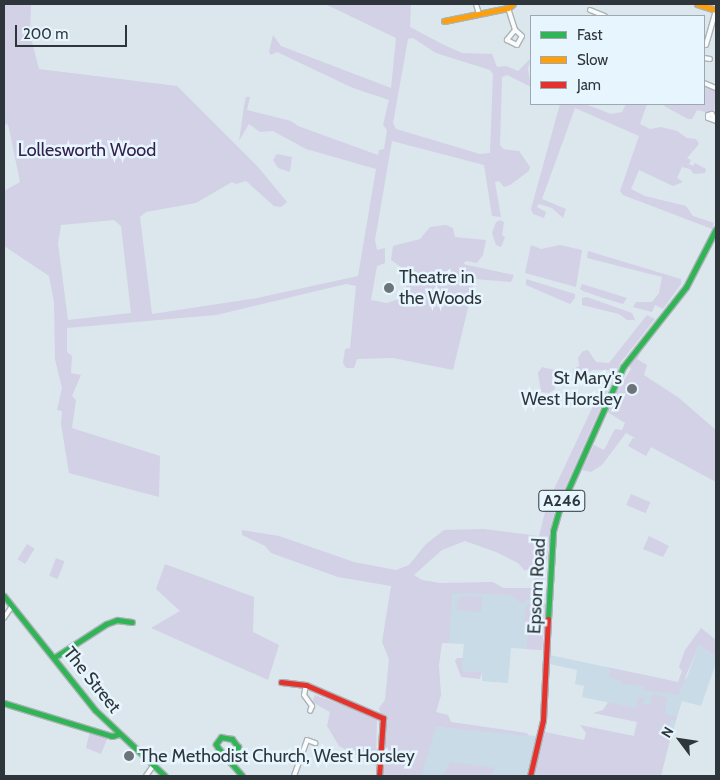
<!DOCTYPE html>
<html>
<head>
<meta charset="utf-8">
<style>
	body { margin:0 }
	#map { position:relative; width:720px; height:780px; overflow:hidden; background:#dce7ed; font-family:Cabin,sans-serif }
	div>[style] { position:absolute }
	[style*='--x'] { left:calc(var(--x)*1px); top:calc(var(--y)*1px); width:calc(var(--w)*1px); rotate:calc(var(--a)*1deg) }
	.built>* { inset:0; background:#c8dbe6 }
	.green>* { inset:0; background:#d3d1e5; transform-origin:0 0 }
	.roads { filter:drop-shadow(1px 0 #aab3b7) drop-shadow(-1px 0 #aab3b7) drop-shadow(0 1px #aab3b7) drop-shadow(0 -1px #aab3b7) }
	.street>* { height:4px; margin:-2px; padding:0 2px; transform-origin:2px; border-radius:2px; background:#fafbfc }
	.fast>* { height:5px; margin:-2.5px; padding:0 2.5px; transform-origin:2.5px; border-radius:2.5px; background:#30b455 }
	.slow>* { height:5px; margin:-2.5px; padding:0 2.5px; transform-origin:2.5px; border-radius:2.5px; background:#ff9f0a }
	.jam>* { height:5px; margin:-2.5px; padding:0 2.5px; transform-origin:2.5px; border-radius:2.5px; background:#e5322d }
	.dots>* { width:14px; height:14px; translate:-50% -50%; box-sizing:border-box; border:2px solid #e6f5fe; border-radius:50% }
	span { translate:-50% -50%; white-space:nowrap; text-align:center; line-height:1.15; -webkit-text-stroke:5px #e6f5fe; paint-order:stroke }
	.shield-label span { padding:1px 4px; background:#e6f5fe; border:1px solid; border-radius:4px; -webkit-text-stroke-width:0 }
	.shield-label { font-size:16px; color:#2f363b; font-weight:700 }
	.park-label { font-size:18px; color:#35204d }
	.poi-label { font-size:18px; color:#2f363b }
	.left { translate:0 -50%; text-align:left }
	.right { translate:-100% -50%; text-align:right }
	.street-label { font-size:18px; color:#2f363b }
	.frame { position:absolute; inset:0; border:5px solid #2f363b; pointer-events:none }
	.legend { position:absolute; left:530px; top:15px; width:175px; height:90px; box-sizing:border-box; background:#e6f5fe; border:1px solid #9da9b0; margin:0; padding:6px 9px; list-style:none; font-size:15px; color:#2f363b }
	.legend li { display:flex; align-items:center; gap:10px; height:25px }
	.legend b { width:25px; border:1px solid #9da9b0 }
	.north { position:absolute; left:655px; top:715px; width:50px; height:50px; -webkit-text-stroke:4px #e6f5fe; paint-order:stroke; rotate:301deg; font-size:14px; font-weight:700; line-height:20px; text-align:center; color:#2f363b }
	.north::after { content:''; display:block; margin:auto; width:18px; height:22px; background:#2f363b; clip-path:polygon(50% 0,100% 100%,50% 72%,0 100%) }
	.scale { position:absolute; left:15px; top:25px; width:112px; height:22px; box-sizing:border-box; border:2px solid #2f363b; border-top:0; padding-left:6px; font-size:15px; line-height:18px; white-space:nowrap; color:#2f363b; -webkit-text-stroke:4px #e6f5fe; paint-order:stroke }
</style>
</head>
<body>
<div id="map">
	<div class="built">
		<i style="clip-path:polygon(452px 592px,546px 594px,542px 650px,511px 648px,508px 683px,482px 681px,482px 672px,461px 671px,464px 644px,442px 643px)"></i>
		<i style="clip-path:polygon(699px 645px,716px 657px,716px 663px,701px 706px,682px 701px,669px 744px,634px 736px,640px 709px,582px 697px,584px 686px,575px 684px,577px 670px,550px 664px,550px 655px,681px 683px,687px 677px)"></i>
		<i style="clip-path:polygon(436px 727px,536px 736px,539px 739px,530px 776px,379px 776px)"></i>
	</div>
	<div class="green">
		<i style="clip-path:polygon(evenodd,4px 4px,31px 4px,30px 34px,39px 69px,177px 86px,258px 167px,287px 202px,281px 207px,274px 206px,246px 181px,236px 184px,232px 182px,196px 203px,146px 212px,140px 217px,152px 314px,257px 298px,358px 276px,376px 169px,306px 149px,273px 131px,260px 132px,249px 124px,239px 141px,244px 106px,246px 97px,250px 97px,247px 110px,291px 121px,298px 126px,378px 155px,379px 150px,384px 149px,386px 136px,387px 130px,383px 125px,389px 100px,353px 88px,277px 52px,271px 55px,269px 52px,273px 35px,281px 46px,391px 88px,396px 38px,325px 4px,411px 4px,410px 27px,444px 45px,462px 53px,492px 54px,497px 67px,506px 66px,518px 71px,531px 58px,528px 69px,531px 87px,507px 75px,502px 77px,500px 145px,503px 149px,519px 151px,530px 167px,529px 171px,510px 185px,504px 187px,499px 181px,495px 182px,501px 217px,492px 216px,484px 165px,392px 141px,375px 240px,377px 250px,385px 248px,385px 263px,377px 266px,371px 300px,387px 303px,405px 297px,406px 284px,400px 276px,404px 269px,391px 260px,393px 246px,420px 239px,430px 227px,446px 225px,453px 228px,455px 237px,486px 240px,483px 255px,477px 263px,466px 261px,463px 264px,514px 275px,511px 282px,475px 279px,453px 370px,393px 358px,357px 359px,354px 368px,346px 368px,343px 363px,345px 349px,350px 348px,356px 286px,346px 284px,216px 315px,67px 328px,67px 352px,72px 356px,71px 373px,81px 375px,72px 396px,76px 400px,72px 428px,160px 456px,159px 497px,69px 473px,61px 424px,62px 411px,57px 410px,62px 388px,55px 359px,54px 302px,49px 276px,4px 246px,4px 191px,20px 182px,8px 124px,4px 125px,4px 4px,413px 38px,436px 53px,490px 70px,493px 74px,490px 153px,480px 154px,396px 129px,393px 123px,408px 39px,413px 38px,4px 4px,114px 220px,121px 226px,131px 313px,68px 320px,58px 243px,61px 225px,114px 220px)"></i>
		<i style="clip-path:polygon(704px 85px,716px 90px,714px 114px,697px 110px,692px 119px,688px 119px,664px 106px,665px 104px,704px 104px)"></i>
		<i style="clip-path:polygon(560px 104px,585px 104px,611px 114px,622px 112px,626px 104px,647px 104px,640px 124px,650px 129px,661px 127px,677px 131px,687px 138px,696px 139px,699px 144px,687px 158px,691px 160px,689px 164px,693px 166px,695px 163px,706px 169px,705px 173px,694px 174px,690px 169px,682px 167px,677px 178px,683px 182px,673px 186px,639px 170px,631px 189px,645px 196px,686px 206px,693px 216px,714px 223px,712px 229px,623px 195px,620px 191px,639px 136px,575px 108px,542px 199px,566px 209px,563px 218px,552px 208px,539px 204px,537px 207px,546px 212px,544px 218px,533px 214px,531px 209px)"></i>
		<i style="clip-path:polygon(277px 154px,292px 157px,290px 172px,278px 168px,273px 160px)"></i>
		<i style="clip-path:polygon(500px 220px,504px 222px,502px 235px,505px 237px,501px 247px,496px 245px,492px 233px,496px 222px)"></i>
		<i style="clip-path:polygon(531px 245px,541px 249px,560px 245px,582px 250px,576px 287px,525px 273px)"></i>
		<i style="clip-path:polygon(588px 251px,681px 279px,681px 284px,663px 309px,655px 305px,652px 312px,633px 307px,636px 302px,652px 302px,659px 293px,662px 277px,587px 258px)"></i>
		<i style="clip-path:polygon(526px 279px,575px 294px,575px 298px,570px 304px,526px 285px)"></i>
		<i style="clip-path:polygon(582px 284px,608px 292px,627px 298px,623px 304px,603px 298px,583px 291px,580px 289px)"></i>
		<i style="clip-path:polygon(587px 297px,632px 313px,635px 320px,627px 320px,619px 314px,582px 305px,582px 298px)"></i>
		<i style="clip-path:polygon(evenodd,647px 315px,655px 319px,621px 362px,555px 510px,550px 530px,544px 597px,532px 597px,521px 603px,511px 595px,452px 593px,449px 643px,442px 643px,439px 665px,441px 695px,436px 712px,448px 715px,451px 722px,527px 733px,529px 736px,436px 727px,421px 776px,379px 776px,383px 723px,379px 708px,385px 700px,389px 659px,382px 642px,391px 586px,338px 577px,271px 553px,265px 546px,242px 535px,242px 530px,279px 536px,354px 562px,396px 570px,409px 565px,426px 544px,444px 530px,484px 529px,539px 536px,547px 504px,610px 370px,592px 370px,583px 377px,574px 375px,573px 369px,579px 366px,578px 358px,583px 351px,588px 350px,596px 362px,609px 363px,647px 315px,465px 541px,496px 552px,518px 563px,524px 570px,536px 571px,533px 588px,503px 588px,493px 582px,440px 583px,422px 580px,414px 575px,442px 550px,465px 541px)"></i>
		<i style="clip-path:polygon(648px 339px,637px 359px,647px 365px,644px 375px,679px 398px,716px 430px,716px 482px,651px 447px,646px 456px,628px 446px,633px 438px,637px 439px,626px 433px,602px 465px,591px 472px,582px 470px,594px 445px,604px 450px,615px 429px,622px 430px,625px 423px,606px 411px,622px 373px,626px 371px,617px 392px,631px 369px,628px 364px)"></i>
		<i style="clip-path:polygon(542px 367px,563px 372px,553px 381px,555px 389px,549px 393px,541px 392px,538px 373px)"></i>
		<i style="left:631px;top:494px;width:21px;height:12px;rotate:23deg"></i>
		<i style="clip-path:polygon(649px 536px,669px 546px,663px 557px,643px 549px)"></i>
		<i style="left:27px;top:544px;width:9px;height:18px;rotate:32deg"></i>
		<i style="left:56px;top:558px;width:9px;height:19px;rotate:21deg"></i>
		<i style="clip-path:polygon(165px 564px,254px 597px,253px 632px,279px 645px,268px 680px,151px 628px,180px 611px,156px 589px)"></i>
		<i style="clip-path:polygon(462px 596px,482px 597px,481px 612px,456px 610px,457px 601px)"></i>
		<i style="clip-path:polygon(532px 601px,546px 603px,542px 650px,526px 649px,529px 630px,524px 629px,525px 608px)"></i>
		<i style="clip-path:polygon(701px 628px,716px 640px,716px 657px,699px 645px,678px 695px,643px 690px,643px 686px,621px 684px,621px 680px,609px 677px,611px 670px,607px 667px,678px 682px,682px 671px,679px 667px,685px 650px)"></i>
		<i style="clip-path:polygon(457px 658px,463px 658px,462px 671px,482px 672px,480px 679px,461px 677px,455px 661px)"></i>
		<i style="clip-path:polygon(652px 694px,667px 698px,665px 714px,677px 717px,676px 720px,671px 719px,668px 730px,672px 732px,661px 776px,533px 776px,545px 732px,584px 740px,586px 733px,580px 725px,634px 736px,637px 722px,593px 713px,603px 710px,608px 702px,636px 708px,639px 697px,644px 698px,643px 704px,650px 705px)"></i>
		<i style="clip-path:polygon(315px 695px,377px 718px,376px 766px,339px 746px,327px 726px,330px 712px,312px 702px)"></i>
		<i style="clip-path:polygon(90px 731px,108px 737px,101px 754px,86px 748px)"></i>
		<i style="clip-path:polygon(450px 762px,495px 768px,490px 776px,443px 776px)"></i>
	</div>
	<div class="roads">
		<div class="street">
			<i style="--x:476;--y:4;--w:10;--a:73"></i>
			<i style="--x:508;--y:8;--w:23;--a:72"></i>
			<i style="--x:515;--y:30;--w:13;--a:129"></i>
			<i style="--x:507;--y:40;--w:11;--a:27"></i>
			<i style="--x:517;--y:45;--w:10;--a:-61"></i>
			<i style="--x:522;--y:36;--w:9;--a:-139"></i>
			<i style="--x:590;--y:10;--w:16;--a:22"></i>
			<i style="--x:706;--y:45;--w:35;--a:-74"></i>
			<i style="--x:704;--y:58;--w:6;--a:9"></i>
			<i style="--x:704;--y:83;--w:13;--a:23"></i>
			<i style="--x:715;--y:120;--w:7;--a:-117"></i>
			<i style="--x:712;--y:114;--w:4;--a:166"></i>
			<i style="--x:708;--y:115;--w:3;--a:90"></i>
			<i style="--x:708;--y:118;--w:9;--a:21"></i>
			<i style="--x:4;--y:618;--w:14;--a:-56"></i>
			<i style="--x:306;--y:685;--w:10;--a:101"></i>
			<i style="--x:304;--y:695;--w:14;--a:54"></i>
			<i style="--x:312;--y:706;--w:5;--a:112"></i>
			<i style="--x:146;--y:776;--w:12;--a:-55"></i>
			<i style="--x:294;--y:776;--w:38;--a:-70"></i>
			<i style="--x:307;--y:740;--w:9;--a:21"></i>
		</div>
		<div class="fast">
			<i style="--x:4;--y:596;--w:146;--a:51.4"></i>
			<i style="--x:95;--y:710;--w:96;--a:43.3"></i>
			<i style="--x:548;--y:619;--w:88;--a:-86.7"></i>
			<i style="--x:553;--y:531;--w:22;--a:-74"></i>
			<i style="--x:559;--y:510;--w:157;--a:-65.9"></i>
			<i style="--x:623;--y:367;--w:102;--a:-51.8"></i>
			<i style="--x:686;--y:287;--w:65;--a:-62.7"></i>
			<i style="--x:55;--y:657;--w:61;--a:-32.9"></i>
			<i style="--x:106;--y:624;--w:12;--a:-20"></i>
			<i style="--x:117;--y:620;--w:15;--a:8"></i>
			<i style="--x:4;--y:703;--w:113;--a:17"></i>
			<i style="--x:112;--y:736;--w:7;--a:-16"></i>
			<i style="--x:231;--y:762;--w:17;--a:-65"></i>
			<i style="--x:238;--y:747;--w:10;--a:-127"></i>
			<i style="--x:232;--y:739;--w:11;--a:-170"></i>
			<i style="--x:221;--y:737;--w:9;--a:126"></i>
			<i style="--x:216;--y:744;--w:4;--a:63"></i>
			<i style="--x:218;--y:748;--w:37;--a:49"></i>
		</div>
		<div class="slow">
			<i style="--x:697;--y:4;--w:20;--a:18"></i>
			<i style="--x:444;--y:21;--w:65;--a:-11.5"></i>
			<i style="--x:508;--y:8;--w:6;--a:-39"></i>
		</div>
		<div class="jam">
			<i style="--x:281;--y:682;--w:25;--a:7"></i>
			<i style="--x:306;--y:685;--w:84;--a:23.2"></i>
			<i style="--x:383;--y:718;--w:58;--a:93.9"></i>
			<i style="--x:530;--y:776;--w:57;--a:-76.9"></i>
			<i style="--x:543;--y:720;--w:101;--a:-87.2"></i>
		</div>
	</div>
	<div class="dots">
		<i style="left:389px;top:288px;background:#6c7479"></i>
		<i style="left:632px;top:389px;background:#6c7479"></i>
		<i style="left:129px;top:756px;background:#6c7479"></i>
	</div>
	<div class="shield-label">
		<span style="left:562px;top:501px">A246</span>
	</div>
	<div class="park-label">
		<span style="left:87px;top:150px">Lollesworth Wood</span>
	</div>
	<div class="poi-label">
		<span class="left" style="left:399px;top:288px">Theatre in<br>the Woods</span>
		<span class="right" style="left:622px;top:389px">St Mary's<br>West Horsley</span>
		<span class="left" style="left:139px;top:756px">The Methodist Church, West Horsley</span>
	</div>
	<div class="street-label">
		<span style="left:537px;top:586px;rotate:-87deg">Epsom Road</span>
		<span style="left:92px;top:680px;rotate:51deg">The Street</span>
	</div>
	<div class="frame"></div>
	<ul class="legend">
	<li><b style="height:6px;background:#30b455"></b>Fast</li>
	<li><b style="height:6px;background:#ff9f0a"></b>Slow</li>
	<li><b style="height:6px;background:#e5322d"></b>Jam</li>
	</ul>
	<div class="north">N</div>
	<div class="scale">200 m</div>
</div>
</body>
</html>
